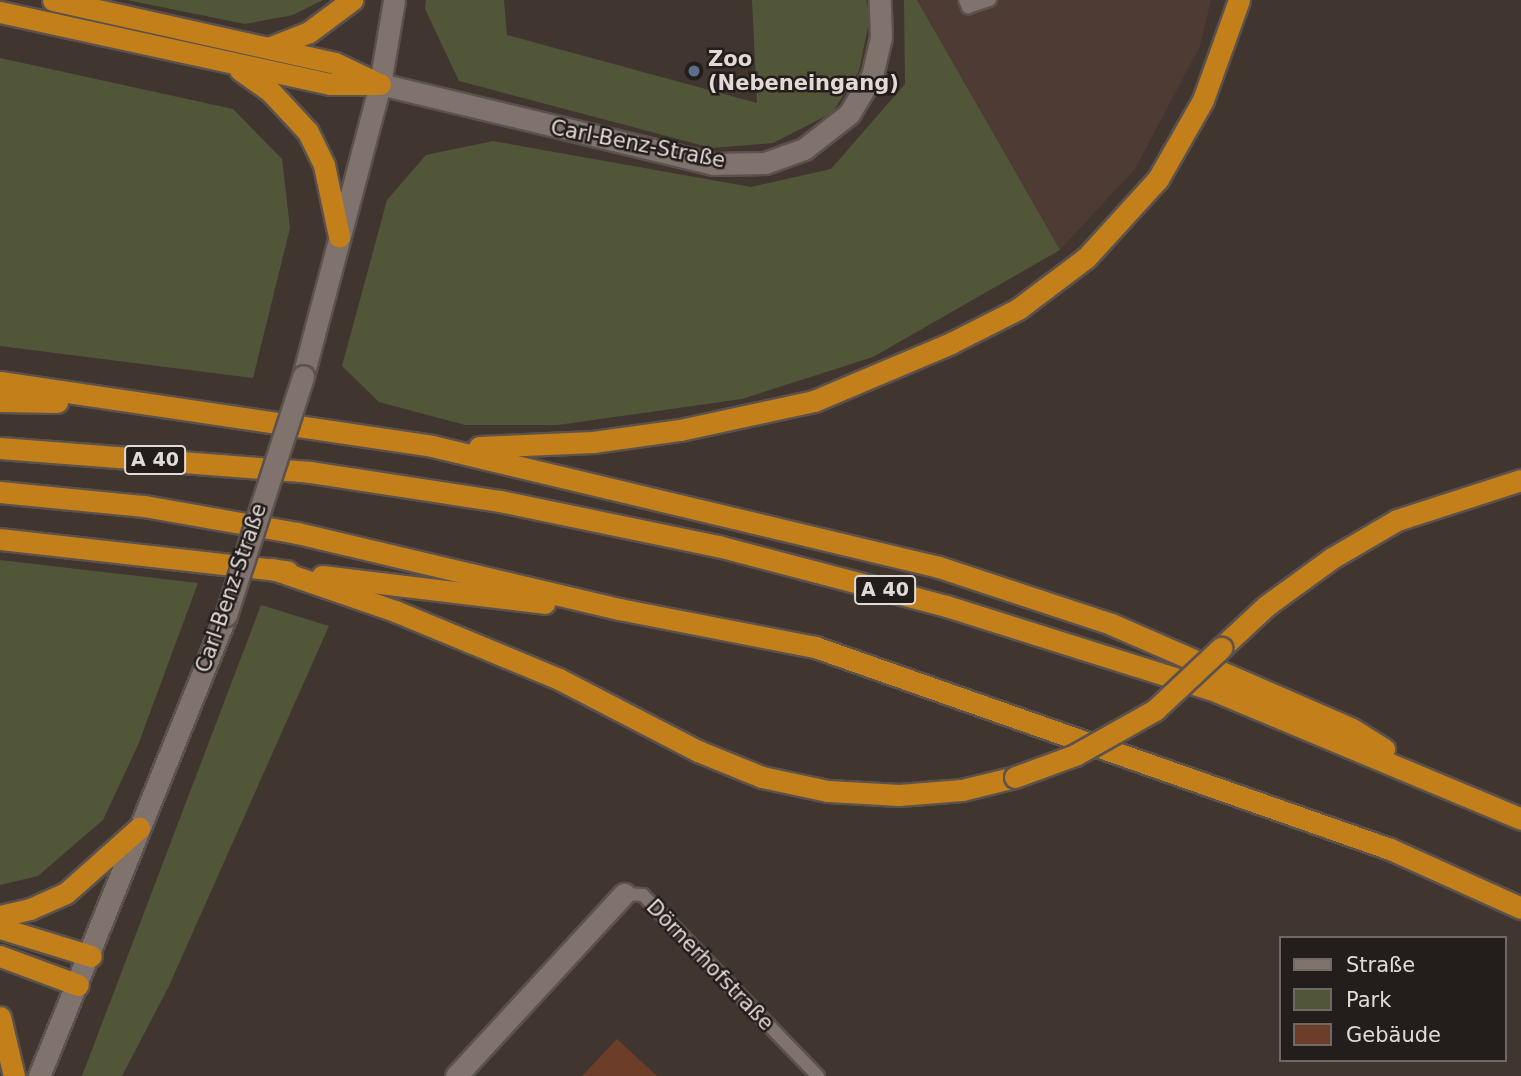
<!DOCTYPE html>
<html>
<head>
<meta charset="utf-8">
<style>
	body { margin:0 }
	#map { position:relative; width:1521px; height:1076px; overflow:hidden; background:#41352f; font-family:"DejaVu Sans",sans-serif }
	div>[style] { position:absolute }
	[style*='--x'] { left:calc(var(--x)*1px); top:calc(var(--y)*1px); width:calc(var(--w)*1px); rotate:calc(var(--a)*1deg) }
	.built>* { inset:0; background:#4e3b33 }
	.green>* { inset:0; background:#515639 }
	.building>* { inset:0; background:#6c3e2a }
	.roads { filter:drop-shadow(2px 0 #5b514d) drop-shadow(-2px 0 #5b514d) drop-shadow(0 2px #5b514d) drop-shadow(0 -2px #5b514d) }
	.lane>* { height:12px; margin:-6px; padding:0 6px; transform-origin:6px; border-radius:6px; background:#80726c }
	.street>* { height:21px; margin:-10.5px; padding:0 10.5px; transform-origin:10.5px; border-radius:10.5px; background:#80726c }
	.secondary>* { height:21px; margin:-10.5px; padding:0 10.5px; transform-origin:10.5px; border-radius:10.5px; background:#80726c }
	.highway>* { height:21px; margin:-10.5px; padding:0 10.5px; transform-origin:10.5px; border-radius:10.5px; background:#c3801a }
	.bridges { filter:drop-shadow(2px 0 #5b514d) drop-shadow(-2px 0 #5b514d) drop-shadow(0 2px #5b514d) drop-shadow(0 -2px #5b514d) }
	.secondary-bridge>* { height:21px; margin:-10.5px; padding:0 10.5px; transform-origin:10.5px; border-radius:10.5px; background:#80726c }
	.highway-bridge>* { height:21px; margin:-10.5px; padding:0 10.5px; transform-origin:10.5px; border-radius:10.5px; background:#c3801a }
	.dots>* { width:19px; height:19px; translate:-50% -50%; box-sizing:border-box; border:4px solid #231d1b; border-radius:50% }
	span { translate:-50% -50%; white-space:nowrap; text-align:center; line-height:1.15; -webkit-text-stroke:5px #231d1b; paint-order:stroke }
	.shield-label span { padding:2px 5px; background:#231d1b; border:2px solid; border-radius:5px; -webkit-text-stroke-width:0 }
	.shield-label { font-size:19px; color:#e2dad7; font-weight:700 }
	.poi-label { font-size:21px; color:#e2dad7; font-weight:700 }
	.left { translate:0 -50%; text-align:left }
	.street-label { font-size:21px; color:#e2dad7 }
	.legend { position:absolute; left:1279px; top:936px; width:228px; height:126px; box-sizing:border-box; background:#231d1b; border:2px solid #6f6966; margin:0; padding:9px 12px; list-style:none; font-size:21px; color:#e2dad7 }
	.legend li { display:flex; align-items:center; gap:14px; height:35px }
	.legend b { width:35px; border:2px solid #6f6966 }
</style>
</head>
<body>
<div id="map">
	<div class="built">
		<i style="clip-path:polygon(917px 0,1211px 0,1200px 46px,1135px 169px,1060px 250px)"></i>
	</div>
	<div class="green">
		<i style="clip-path:polygon(127px 0,323px 0,293px 15px,245px 24px)"></i>
		<i style="clip-path:polygon(426px 0,504px 0,507px 35px,757px 103px,752px 0,866px 0,870px 17px,859px 71px,832px 113px,773px 143px,712px 148px,459px 81px,425px 9px)"></i>
		<i style="clip-path:polygon(904px 0,917px 0,1060px 250px,873px 357px,742px 399px,558px 425px,465px 425px,379px 402px,342px 366px,387px 200px,426px 155px,493px 141px,751px 187px,831px 169px,905px 84px)"></i>
		<i style="clip-path:polygon(0 58px,233px 109px,282px 159px,290px 228px,253px 378px,0 346px)"></i>
		<i style="clip-path:polygon(0 560px,198px 583px,138px 745px,103px 820px,38px 876px,0 885px)"></i>
		<i style="clip-path:polygon(261px 605px,329px 626px,168px 988px,122px 1076px,82px 1076px)"></i>
	</div>
	<div class="building">
		<i style="clip-path:polygon(617px 1039px,657px 1076px,582px 1076px)"></i>
	</div>
	<div class="roads">
		<div class="lane">
			<i style="--x:965;--y:0;--w:8;--a:67"></i>
			<i style="--x:968;--y:7;--w:23;--a:-18"></i>
			<i style="--x:624;--y:894;--w:19;--a:3"></i>
			<i style="--x:643;--y:895;--w:252;--a:46"></i>
		</div>
		<div class="street">
			<i style="--x:380;--y:84;--w:342;--a:13.5"></i>
			<i style="--x:713;--y:164;--w:52;--a:-1.1"></i>
			<i style="--x:765;--y:163;--w:41;--a:-19.7"></i>
			<i style="--x:804;--y:149;--w:57;--a:-37.9"></i>
			<i style="--x:849;--y:114;--w:44;--a:-58.8"></i>
			<i style="--x:872;--y:76;--w:39;--a:-77"></i>
			<i style="--x:881;--y:38;--w:38;--a:-92"></i>
			<i style="--x:456;--y:1076;--w:248;--a:-47.3"></i>
		</div>
		<div class="secondary">
			<i style="--x:303;--y:376;--w:302;--a:-75.2"></i>
			<i style="--x:380;--y:84;--w:85;--a:-80.5"></i>
			<i style="--x:39;--y:1076;--w:497;--a:-67.9"></i>
		</div>
		<div class="highway">
			<i style="--x:53;--y:0;--w:289;--a:12.6"></i>
			<i style="--x:335;--y:63;--w:44;--a:25.4"></i>
			<i style="--x:0;--y:12;--w:338;--a:12.3"></i>
			<i style="--x:330;--y:84;--w:50;--a:0"></i>
			<i style="--x:271;--y:47;--w:41;--a:-21.5"></i>
			<i style="--x:309;--y:32;--w:54;--a:-36.7"></i>
			<i style="--x:240;--y:70;--w:38;--a:35"></i>
			<i style="--x:271;--y:92;--w:54;--a:47.2"></i>
			<i style="--x:308;--y:132;--w:37;--a:64"></i>
			<i style="--x:324;--y:165;--w:73;--a:78.1"></i>
			<i style="--x:0;--y:382;--w:437;--a:8.4"></i>
			<i style="--x:432;--y:446;--w:521;--a:13.42"></i>
			<i style="--x:939;--y:567;--w:181;--a:18.3"></i>
			<i style="--x:1111;--y:624;--w:263;--a:23.5"></i>
			<i style="--x:1352;--y:729;--w:38;--a:32"></i>
			<i style="--x:0;--y:401;--w:57;--a:1"></i>
			<i style="--x:479;--y:447;--w:114;--a:-2.5"></i>
			<i style="--x:593;--y:442;--w:88;--a:-7.9"></i>
			<i style="--x:680;--y:430;--w:137;--a:-12.2"></i>
			<i style="--x:814;--y:401;--w:149;--a:-22.9"></i>
			<i style="--x:951;--y:343;--w:75;--a:-26.9"></i>
			<i style="--x:1018;--y:309;--w:85;--a:-36.9"></i>
			<i style="--x:1086;--y:258;--w:107;--a:-47.7"></i>
			<i style="--x:1158;--y:179;--w:91;--a:-60.3"></i>
			<i style="--x:1203;--y:100;--w:106;--a:-70.2"></i>
			<i style="--x:0;--y:448;--w:311;--a:4.4"></i>
			<i style="--x:310;--y:472;--w:192;--a:8.7"></i>
			<i style="--x:500;--y:501;--w:223;--a:11.7"></i>
			<i style="--x:718;--y:546;--w:236;--a:14.7"></i>
			<i style="--x:946;--y:606;--w:285;--a:17.5"></i>
			<i style="--x:1218;--y:692;--w:329;--a:22.7"></i>
			<i style="--x:0;--y:492;--w:145;--a:5.6"></i>
			<i style="--x:144;--y:506;--w:155;--a:10"></i>
			<i style="--x:297;--y:533;--w:331;--a:13.3"></i>
			<i style="--x:619;--y:609;--w:200;--a:11"></i>
			<i style="--x:815;--y:647;--w:609;--a:19.36"></i>
			<i style="--x:1390;--y:849;--w:144;--a:24.2"></i>
			<i style="--x:0;--y:539;--w:289;--a:6.4"></i>
			<i style="--x:273;--y:569;--w:129;--a:19"></i>
			<i style="--x:395;--y:611;--w:178;--a:22.5"></i>
			<i style="--x:559;--y:679;--w:157;--a:27.4"></i>
			<i style="--x:698;--y:751;--w:69;--a:22.1"></i>
			<i style="--x:762;--y:777;--w:67;--a:12"></i>
			<i style="--x:828;--y:791;--w:71;--a:3.2"></i>
			<i style="--x:899;--y:795;--w:63;--a:-4.5"></i>
			<i style="--x:962;--y:790;--w:55;--a:-13.8"></i>
			<i style="--x:322;--y:576;--w:224;--a:6.9"></i>
			<i style="--x:1221;--y:648;--w:62;--a:-43"></i>
			<i style="--x:1266;--y:606;--w:82;--a:-36"></i>
			<i style="--x:1332;--y:558;--w:75;--a:-30.3"></i>
			<i style="--x:1397;--y:520;--w:130;--a:-17.9"></i>
			<i style="--x:0;--y:916;--w:31;--a:-13"></i>
			<i style="--x:30;--y:909;--w:39;--a:-24"></i>
			<i style="--x:66;--y:893;--w:98;--a:-41.7"></i>
			<i style="--x:0;--y:928;--w:95;--a:17.1"></i>
			<i style="--x:0;--y:956;--w:83;--a:20.4"></i>
			<i style="--x:0;--y:1017;--w:61;--a:76.7"></i>
		</div>
	</div>
	<div class="bridges">
		<div class="secondary-bridge">
			<i style="--x:226;--y:615;--w:251;--a:-72.1"></i>
		</div>
		<div class="highway-bridge">
			<i style="--x:1015;--y:777;--w:64;--a:-20.1"></i>
			<i style="--x:1075;--y:755;--w:92;--a:-29.4"></i>
			<i style="--x:1155;--y:710;--w:91;--a:-43.2"></i>
		</div>
	</div>
	<div class="dots">
		<i style="left:694px;top:71px;background:#5c6f8a"></i>
	</div>
	<div class="shield-label">
		<span style="left:155px;top:460px">A 40</span>
		<span style="left:885px;top:590px">A 40</span>
	</div>
	<div class="poi-label">
		<span class="left" style="left:708px;top:71px">Zoo<br>(Nebeneingang)</span>
	</div>
	<div class="street-label">
		<span style="left:638px;top:144px;rotate:11deg">Carl-Benz-Straße</span>
		<span style="left:231px;top:588px;rotate:-71deg">Carl-Benz-Straße</span>
		<span style="left:710px;top:965px;rotate:46deg">Dörnerhofstraße</span>
	</div>
	<ul class="legend">
	<li><b style="height:9px;background:#80726c"></b>Straße</li>
	<li><b style="height:19px;background:#515639"></b>Park</li>
	<li><b style="height:19px;background:#6c3e2a"></b>Gebäude</li>
	</ul>
</div>
</body>
</html>
